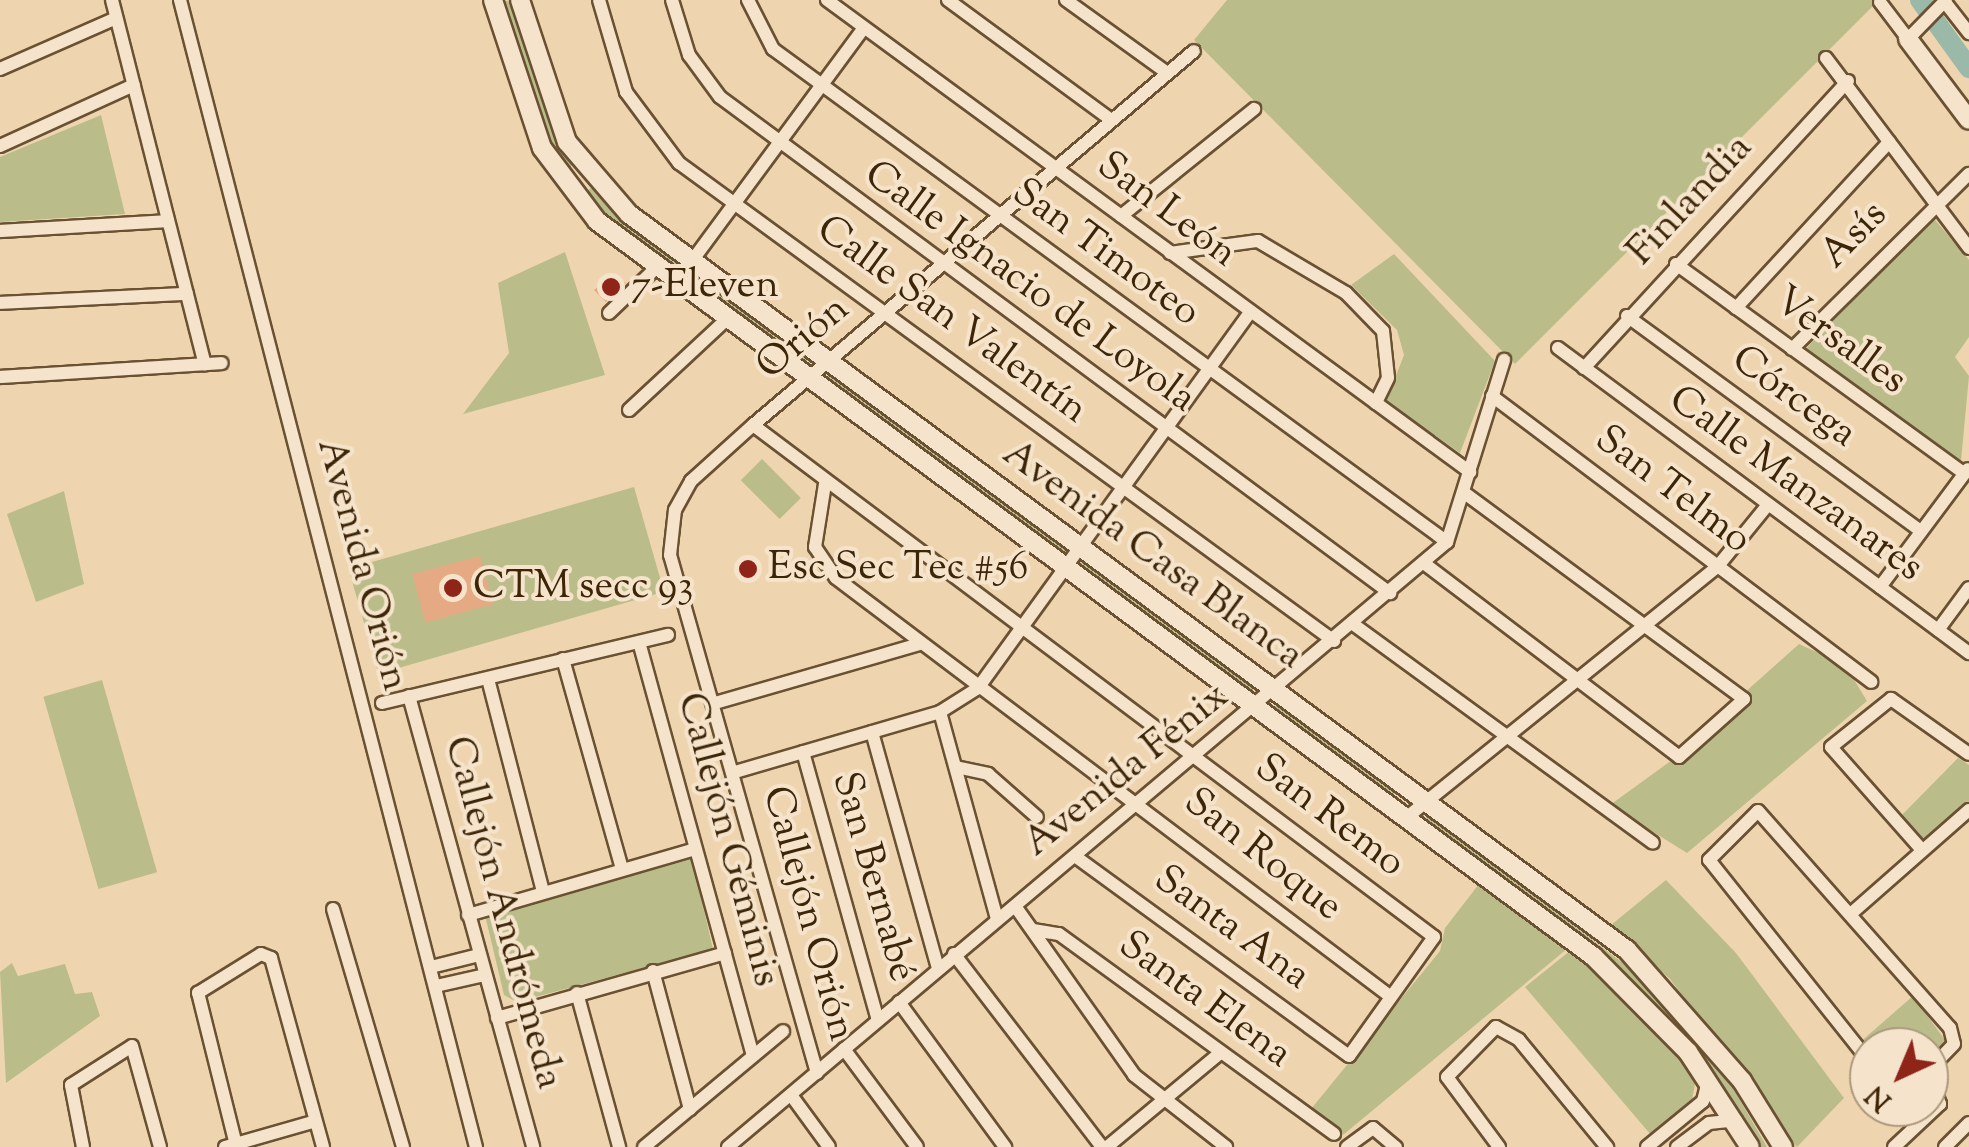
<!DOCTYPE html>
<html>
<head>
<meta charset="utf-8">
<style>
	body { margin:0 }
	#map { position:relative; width:1969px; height:1147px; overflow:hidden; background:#efd5af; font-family:"Sorts Mill Goudy",serif }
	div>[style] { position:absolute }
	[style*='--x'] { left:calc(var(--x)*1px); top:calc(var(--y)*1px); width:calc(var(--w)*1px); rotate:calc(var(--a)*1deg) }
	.green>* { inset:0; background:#babd8a; transform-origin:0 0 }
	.river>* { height:20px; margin:-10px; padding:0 10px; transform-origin:10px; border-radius:10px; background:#9ab9a9 }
	.building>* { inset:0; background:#e5aa84; transform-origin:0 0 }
	.roads { filter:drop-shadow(2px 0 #6a5132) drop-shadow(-2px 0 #6a5132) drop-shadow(0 2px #6a5132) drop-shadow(0 -2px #6a5132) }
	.street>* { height:12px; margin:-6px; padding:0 6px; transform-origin:6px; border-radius:6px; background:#f5e4cb }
	.secondary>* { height:18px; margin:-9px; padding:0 9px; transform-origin:9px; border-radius:9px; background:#f5e4cb }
	.dots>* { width:28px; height:28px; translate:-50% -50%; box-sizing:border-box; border:5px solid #f5e4cb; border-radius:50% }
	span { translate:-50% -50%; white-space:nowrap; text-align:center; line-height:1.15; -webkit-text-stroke:8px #f5e4cb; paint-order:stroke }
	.street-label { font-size:40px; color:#3d2508 }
	.poi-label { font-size:40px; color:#3d2508 }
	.left { translate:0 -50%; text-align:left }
	.north { position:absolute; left:1849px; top:1027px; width:100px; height:100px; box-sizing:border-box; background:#f5e4cb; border:2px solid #ab987d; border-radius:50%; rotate:224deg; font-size:28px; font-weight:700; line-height:40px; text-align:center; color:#3d2508 }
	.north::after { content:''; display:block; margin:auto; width:35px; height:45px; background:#8f2418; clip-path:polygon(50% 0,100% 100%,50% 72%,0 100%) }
</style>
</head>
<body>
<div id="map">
	<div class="green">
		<i style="clip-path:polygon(511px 0,572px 165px,564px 171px,543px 135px,502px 2px)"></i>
		<i style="clip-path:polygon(1227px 0,1879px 0,1515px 364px,1194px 40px)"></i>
		<i style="clip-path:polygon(101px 115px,125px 214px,0 222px,0 157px)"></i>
		<i style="clip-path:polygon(591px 188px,618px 218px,809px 359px,801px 368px,623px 236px,582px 195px)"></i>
		<i style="clip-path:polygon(1930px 214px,1969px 260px,1969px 337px,1955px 357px,1969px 376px,1961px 461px,1805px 350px)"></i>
		<i style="clip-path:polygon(565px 252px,605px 375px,463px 414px,509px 353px,498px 283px)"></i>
		<i style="clip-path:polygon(1394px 254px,1495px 361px,1460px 453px,1386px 401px,1404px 355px,1397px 330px,1351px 285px)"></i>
		<i style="left:830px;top:373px;width:297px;height:12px;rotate:36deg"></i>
		<i style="left:762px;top:459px;width:55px;height:30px;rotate:45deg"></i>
		<i style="left:634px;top:487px;width:109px;height:297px;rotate:74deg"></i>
		<i style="clip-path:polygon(64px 491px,84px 584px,36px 602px,7px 514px)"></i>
		<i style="clip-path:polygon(1083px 560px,1257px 686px,1248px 695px,1077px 568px)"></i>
		<i style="clip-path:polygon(1799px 644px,1845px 665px,1867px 701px,1687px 853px,1610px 805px,1741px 710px,1743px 694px)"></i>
		<i style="left:102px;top:680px;width:200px;height:61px;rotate:74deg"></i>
		<i style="clip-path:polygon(1278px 704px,1414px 802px,1371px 784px,1271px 710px)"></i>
		<i style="clip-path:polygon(1958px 758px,1969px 765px,1969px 805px,1922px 845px,1897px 820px)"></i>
		<i style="clip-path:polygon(1430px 815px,1654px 987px,1726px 1076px,1767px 1147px,1756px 1147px,1705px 1065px,1636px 988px,1423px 820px)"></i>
		<i style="clip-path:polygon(692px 859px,713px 949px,517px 1002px,504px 995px,485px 915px)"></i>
		<i style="clip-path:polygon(1666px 880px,1736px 953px,1844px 1098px,1797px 1147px,1670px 979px,1611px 925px)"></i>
		<i style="clip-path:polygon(1479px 884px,1568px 948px,1343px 1135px,1311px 1109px,1440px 951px,1445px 928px)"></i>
		<i style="clip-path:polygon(1571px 950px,1629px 998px,1696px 1078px,1692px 1100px,1651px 1135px,1525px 987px)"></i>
		<i style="clip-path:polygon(12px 963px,18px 976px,65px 964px,75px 994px,92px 992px,100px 1016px,6px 1083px,0 972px)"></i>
		<i style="clip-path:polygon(1913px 996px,1945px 1040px,1929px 1061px,1929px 1047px,1869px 1047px,1869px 1058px,1858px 1044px)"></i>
	</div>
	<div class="river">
		<i style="--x:1920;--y:0;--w:84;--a:54.2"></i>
	</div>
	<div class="building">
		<i style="clip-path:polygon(612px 275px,626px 283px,606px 302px,594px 290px)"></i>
		<i style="left:480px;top:556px;width:50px;height:70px;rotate:75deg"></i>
	</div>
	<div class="roads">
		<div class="street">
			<i style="--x:112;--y:0;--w:376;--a:75.7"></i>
			<i style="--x:180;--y:0;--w:1185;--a:75.53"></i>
			<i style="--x:599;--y:0;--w:96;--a:73.6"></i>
			<i style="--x:626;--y:92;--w:89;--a:53.3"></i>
			<i style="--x:679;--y:163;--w:811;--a:36.12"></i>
			<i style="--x:672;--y:0;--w:58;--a:72.8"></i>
			<i style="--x:689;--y:55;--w:52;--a:53.6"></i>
			<i style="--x:720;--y:97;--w:834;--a:36.51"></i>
			<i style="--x:748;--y:0;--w:55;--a:63"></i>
			<i style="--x:773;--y:49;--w:835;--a:36.18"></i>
			<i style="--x:827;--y:0;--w:798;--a:36.28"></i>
			<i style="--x:948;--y:0;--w:201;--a:36.3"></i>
			<i style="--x:1066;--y:0;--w:123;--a:35.8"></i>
			<i style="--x:1944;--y:1;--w:41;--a:52"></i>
			<i style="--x:1880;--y:2;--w:46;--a:52.9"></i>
			<i style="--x:1908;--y:39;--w:54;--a:-45.7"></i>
			<i style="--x:1826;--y:58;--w:238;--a:53"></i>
			<i style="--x:0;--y:69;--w:127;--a:-23.7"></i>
			<i style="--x:0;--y:146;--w:147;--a:-24.5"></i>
			<i style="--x:1121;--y:216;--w:171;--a:-38.8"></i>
			<i style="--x:0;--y:231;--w:168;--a:-3.4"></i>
			<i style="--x:1170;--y:253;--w:89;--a:-7.8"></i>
			<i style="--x:1258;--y:241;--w:102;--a:30.6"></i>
			<i style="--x:1346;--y:293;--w:53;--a:45.8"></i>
			<i style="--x:1383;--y:331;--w:47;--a:83.9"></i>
			<i style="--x:1388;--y:378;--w:28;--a:116"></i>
			<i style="--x:692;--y:261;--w:287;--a:-53.6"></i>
			<i style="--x:1676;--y:264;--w:356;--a:36"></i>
			<i style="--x:0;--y:303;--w:187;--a:-2.8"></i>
			<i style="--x:1736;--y:308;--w:226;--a:-47.3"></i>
			<i style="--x:609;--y:313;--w:65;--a:-43.8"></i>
			<i style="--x:1627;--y:316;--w:364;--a:36.2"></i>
			<i style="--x:1558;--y:348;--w:512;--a:36.58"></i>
			<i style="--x:1792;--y:349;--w:249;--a:-44.7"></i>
			<i style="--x:1584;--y:368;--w:390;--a:-47.4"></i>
			<i style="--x:0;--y:377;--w:222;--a:-3.6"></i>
			<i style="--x:1492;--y:396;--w:475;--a:37"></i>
			<i style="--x:629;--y:410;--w:132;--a:-42.9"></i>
			<i style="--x:753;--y:425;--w:852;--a:36.94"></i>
			<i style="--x:1434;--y:937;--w:146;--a:125.5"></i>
			<i style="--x:1349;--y:1056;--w:339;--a:-143.9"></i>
			<i style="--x:825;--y:484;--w:64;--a:99"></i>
			<i style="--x:815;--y:547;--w:37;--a:56"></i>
			<i style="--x:836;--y:578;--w:695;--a:37.05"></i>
			<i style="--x:1425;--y:564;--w:319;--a:37.2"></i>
			<i style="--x:1679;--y:757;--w:87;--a:-41.7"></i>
			<i style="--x:1744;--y:699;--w:344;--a:-143.6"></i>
			<i style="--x:1880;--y:587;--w:147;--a:-53.3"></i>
			<i style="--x:1353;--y:624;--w:371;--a:36.1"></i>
			<i style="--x:1938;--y:630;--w:52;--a:-53.6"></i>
			<i style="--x:639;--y:642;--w:429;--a:74.6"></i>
			<i style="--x:563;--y:659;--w:218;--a:74.3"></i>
			<i style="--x:488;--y:679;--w:219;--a:75.5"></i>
			<i style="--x:409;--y:696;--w:468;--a:74.6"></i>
			<i style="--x:382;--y:703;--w:294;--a:-13.4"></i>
			<i style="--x:715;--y:703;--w:212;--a:-16.1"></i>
			<i style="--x:940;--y:712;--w:215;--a:74.6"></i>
			<i style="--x:872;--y:732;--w:245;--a:74.4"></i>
			<i style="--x:803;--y:752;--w:278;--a:74.4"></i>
			<i style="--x:956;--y:767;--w:33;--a:12"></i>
			<i style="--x:988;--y:774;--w:65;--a:41.3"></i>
			<i style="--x:735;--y:772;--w:214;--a:-16.3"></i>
			<i style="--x:940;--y:712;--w:45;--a:-32.3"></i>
			<i style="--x:978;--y:688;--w:462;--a:-54.1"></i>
			<i style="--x:1406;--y:818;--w:401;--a:-38.9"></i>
			<i style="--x:1718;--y:566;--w:77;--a:-50.8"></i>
			<i style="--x:1922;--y:850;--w:137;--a:-131.5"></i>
			<i style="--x:1831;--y:747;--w:77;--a:-38.7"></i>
			<i style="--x:1891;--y:699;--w:95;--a:35.2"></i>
			<i style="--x:1015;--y:906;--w:207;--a:54.8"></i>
			<i style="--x:1134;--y:1075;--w:117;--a:38"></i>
			<i style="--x:333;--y:909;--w:248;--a:73.6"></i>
			<i style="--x:1854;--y:911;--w:153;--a:-41.3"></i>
			<i style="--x:468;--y:915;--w:236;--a:-16.2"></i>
			<i style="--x:1033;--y:930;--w:26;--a:9"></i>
			<i style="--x:1059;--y:934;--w:340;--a:36"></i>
			<i style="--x:954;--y:954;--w:243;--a:52.5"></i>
			<i style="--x:431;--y:967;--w:49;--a:-14"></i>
			<i style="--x:653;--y:971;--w:143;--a:75"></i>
			<i style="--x:436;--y:986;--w:50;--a:-12.7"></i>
			<i style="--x:577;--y:993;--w:160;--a:74.7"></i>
			<i style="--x:899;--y:1002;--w:180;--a:53.8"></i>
			<i style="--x:497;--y:1018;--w:237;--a:-15.9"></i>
			<i style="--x:844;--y:1049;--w:122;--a:53.3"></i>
			<i style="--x:1869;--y:1061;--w:257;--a:-128.5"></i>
			<i style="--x:1709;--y:860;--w:69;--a:-45"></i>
			<i style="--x:1758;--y:811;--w:290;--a:48.5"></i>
			<i style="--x:1950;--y:1028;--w:16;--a:76"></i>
			<i style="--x:1954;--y:1044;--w:36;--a:134"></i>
			<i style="--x:817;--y:1073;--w:538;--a:-105.84"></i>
			<i style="--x:670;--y:555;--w:45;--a:-83.7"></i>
			<i style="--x:675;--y:510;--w:33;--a:-61"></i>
			<i style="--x:691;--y:481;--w:84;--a:-42.1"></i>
			<i style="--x:753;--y:425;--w:578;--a:-40.3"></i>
			<i style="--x:791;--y:1095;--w:64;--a:53.8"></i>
			<i style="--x:236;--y:1145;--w:157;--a:-104"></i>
			<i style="--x:198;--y:993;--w:74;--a:-31.8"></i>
			<i style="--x:261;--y:954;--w:11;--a:22"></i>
			<i style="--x:271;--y:958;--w:196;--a:74.6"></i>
			<i style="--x:83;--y:1147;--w:63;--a:-101"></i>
			<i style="--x:71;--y:1085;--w:72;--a:-32.6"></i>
			<i style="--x:132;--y:1046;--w:105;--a:74.5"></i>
			<i style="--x:225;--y:1147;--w:91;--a:-15.9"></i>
			<i style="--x:644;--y:1147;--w:181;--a:-39.8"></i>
			<i style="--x:728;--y:1147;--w:940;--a:-40.08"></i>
			<i style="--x:1447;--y:542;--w:191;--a:-72.6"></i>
			<i style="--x:1107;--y:1147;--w:146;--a:-39.7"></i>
			<i style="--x:1347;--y:1147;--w:32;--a:-36"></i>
			<i style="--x:1373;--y:1128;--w:30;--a:40"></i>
			<i style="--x:1499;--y:1147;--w:87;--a:-126.6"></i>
			<i style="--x:1447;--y:1077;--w:70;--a:-45.6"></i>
			<i style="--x:1496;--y:1027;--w:26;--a:29"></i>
			<i style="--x:1519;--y:1040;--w:139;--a:50.6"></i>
			<i style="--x:1647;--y:1147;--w:72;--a:-39.4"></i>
			<i style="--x:1703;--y:1101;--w:21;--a:-76"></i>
			<i style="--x:1677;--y:1147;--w:40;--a:-37"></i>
			<i style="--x:1709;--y:1123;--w:27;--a:-6"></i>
			<i style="--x:1894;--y:1147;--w:63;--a:-43.1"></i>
			<i style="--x:1940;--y:1104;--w:30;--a:-111"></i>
			<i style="--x:1945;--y:1147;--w:34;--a:-45"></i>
		</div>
		<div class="secondary">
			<i style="--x:493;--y:0;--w:156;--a:71.7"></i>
			<i style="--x:542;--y:148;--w:91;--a:53"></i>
			<i style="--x:597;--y:221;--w:1238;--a:36.43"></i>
			<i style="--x:1593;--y:956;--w:135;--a:45.3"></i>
			<i style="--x:1688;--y:1052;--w:113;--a:56.9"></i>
			<i style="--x:520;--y:0;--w:150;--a:71.7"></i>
			<i style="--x:567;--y:142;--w:95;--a:49.3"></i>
			<i style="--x:629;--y:214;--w:1240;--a:36.41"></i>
			<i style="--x:1627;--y:950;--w:174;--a:48.7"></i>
			<i style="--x:1742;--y:1081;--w:78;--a:58.2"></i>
			<i style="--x:1908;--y:39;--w:101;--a:53"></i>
		</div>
	</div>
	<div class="dots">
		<i style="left:611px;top:287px;background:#8f2418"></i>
		<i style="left:748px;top:569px;background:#8f2418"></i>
		<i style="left:453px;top:588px;background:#8f2418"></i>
	</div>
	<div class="street-label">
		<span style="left:1691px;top:201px;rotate:-47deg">Finlandia</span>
		<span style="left:1166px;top:211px;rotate:37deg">San León</span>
		<span style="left:1855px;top:236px;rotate:-46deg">Asís</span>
		<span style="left:1105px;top:254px;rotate:36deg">San Timoteo</span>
		<span style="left:1029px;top:288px;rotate:36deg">Calle Ignacio de Loyola</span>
		<span style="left:951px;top:321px;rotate:36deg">Calle San Valentín</span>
		<span style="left:804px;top:339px;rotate:-40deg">Orión</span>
		<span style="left:1839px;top:342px;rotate:36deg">Versalles</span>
		<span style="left:1793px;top:398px;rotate:36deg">Córcega</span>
		<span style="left:1795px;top:485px;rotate:36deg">Calle Manzanares</span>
		<span style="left:1672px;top:491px;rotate:37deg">San Telmo</span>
		<span style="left:1152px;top:556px;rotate:36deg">Avenida Casa Blanca</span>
		<span style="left:361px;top:565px;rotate:75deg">Avenida Orión</span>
		<span style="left:1127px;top:771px;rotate:-39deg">Avenida Fénix</span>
		<span style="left:1329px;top:817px;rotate:37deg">San Remo</span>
		<span style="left:727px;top:840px;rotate:75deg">Callejón Géminis</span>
		<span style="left:1262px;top:856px;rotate:38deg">San Roque</span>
		<span style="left:872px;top:877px;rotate:74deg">San Bernabé</span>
		<span style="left:502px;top:913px;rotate:75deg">Callejón Andrómeda</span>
		<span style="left:807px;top:914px;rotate:75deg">Callejón Orión</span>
		<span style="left:1231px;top:929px;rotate:36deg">Santa Ana</span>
		<span style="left:1204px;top:1001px;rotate:36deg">Santa Elena</span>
	</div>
	<div class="poi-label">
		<span class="left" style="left:631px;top:287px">7-Eleven</span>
		<span class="left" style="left:768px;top:569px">Esc Sec Tec #56</span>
		<span class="left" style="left:473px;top:588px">CTM secc 93</span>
	</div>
	<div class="north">N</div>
</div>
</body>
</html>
